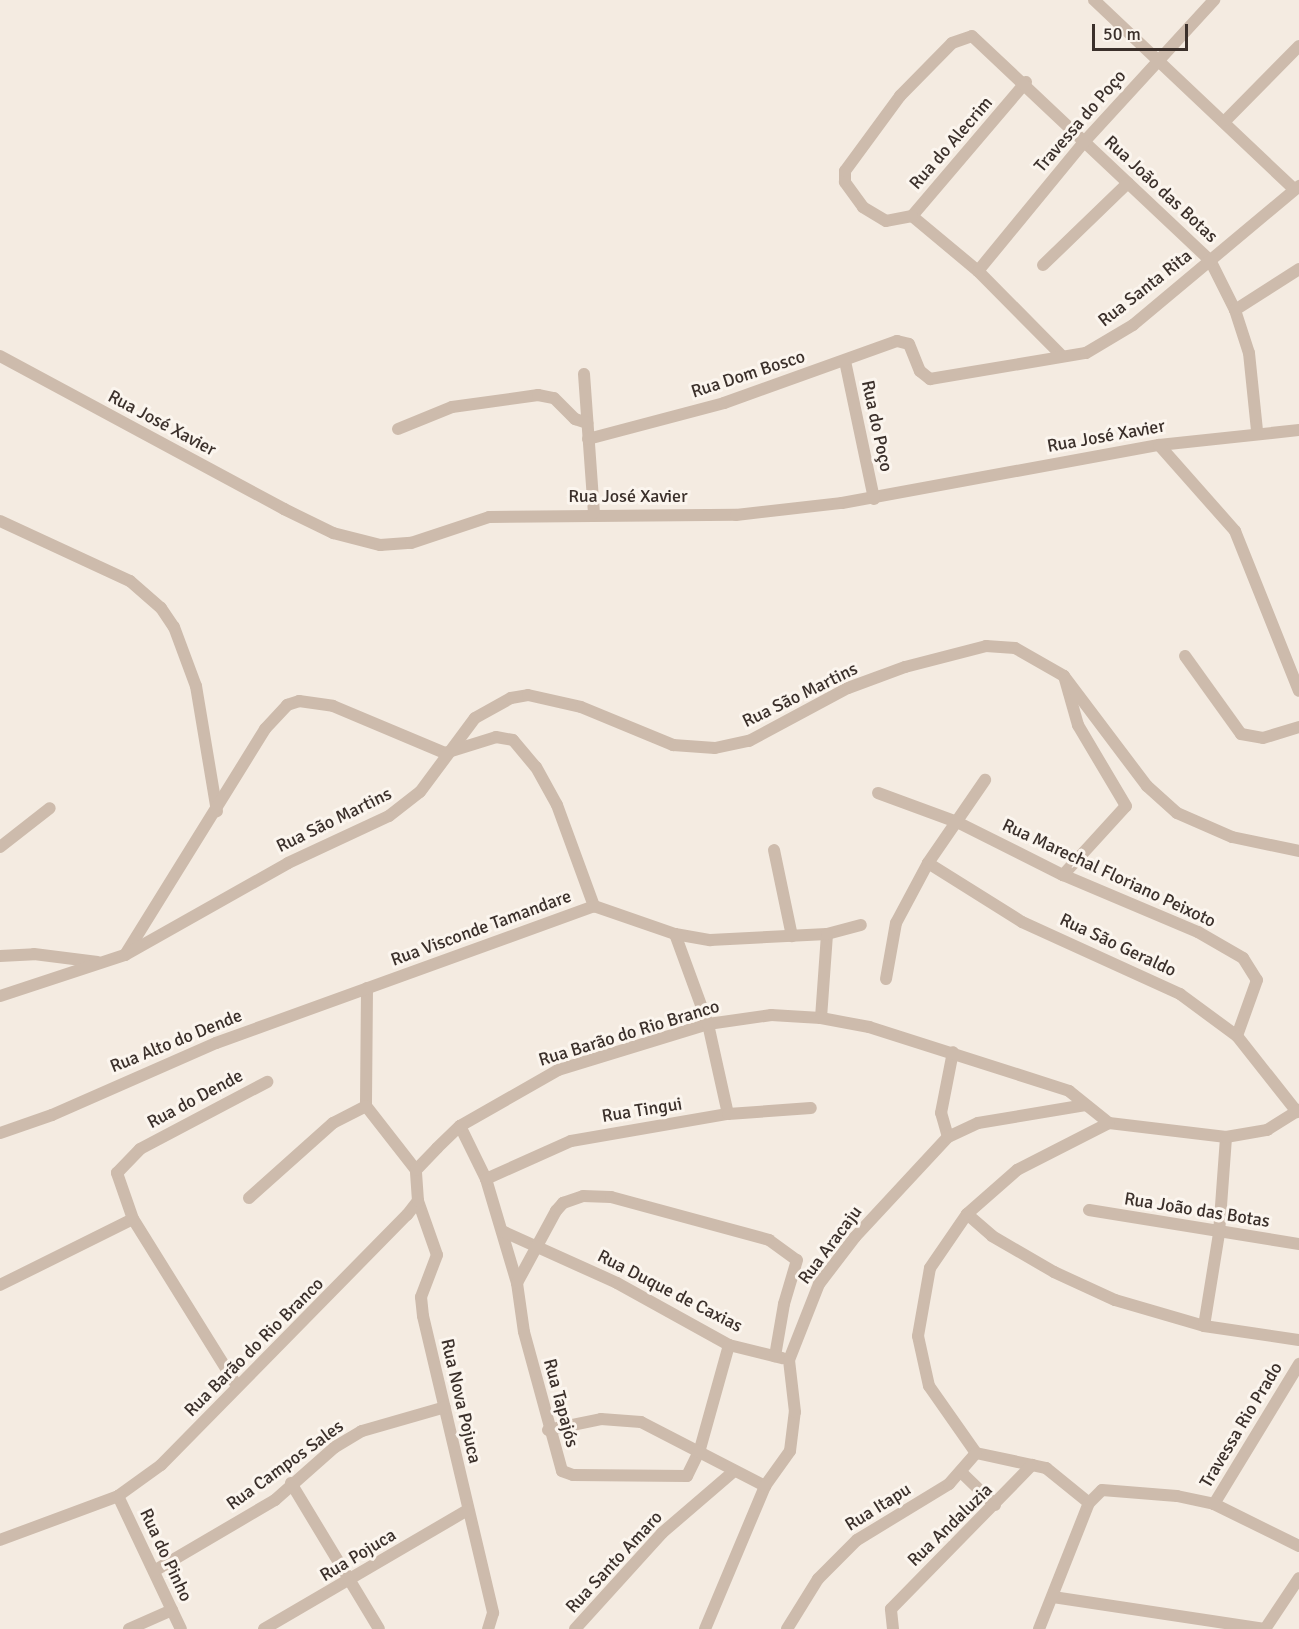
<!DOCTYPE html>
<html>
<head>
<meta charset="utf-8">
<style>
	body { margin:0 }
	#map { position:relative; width:1299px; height:1629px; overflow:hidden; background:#f4ebe1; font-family:Signika,sans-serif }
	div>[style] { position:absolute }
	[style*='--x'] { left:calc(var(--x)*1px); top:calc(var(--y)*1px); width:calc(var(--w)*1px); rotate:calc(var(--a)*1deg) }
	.street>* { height:12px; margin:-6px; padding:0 6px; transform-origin:6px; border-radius:6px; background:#cdbbac }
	span { translate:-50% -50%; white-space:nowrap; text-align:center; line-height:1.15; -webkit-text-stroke:6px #fbf5ee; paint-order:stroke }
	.street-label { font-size:18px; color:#3b302b }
	.scale { position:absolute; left:1092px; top:24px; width:96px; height:27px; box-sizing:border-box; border:3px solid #3b302b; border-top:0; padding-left:8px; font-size:18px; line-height:21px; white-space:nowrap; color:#3b302b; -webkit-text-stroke:4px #fbf5ee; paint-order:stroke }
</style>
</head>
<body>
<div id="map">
	<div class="street">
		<i style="--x:1094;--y:0;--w:275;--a:43.4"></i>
		<i style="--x:1026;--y:82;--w:176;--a:130.4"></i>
		<i style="--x:912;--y:216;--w:86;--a:39.8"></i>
		<i style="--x:978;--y:271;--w:118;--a:45.3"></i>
		<i style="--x:1226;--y:120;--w:104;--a:-45.4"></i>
		<i style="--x:912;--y:216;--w:26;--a:169"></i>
		<i style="--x:886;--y:221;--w:27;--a:-149"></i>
		<i style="--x:863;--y:207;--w:31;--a:-126"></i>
		<i style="--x:845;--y:182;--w:11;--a:-90"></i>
		<i style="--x:845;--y:171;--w:93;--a:-53.7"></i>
		<i style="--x:900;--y:96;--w:74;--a:-45.5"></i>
		<i style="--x:952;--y:43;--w:21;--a:-19"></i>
		<i style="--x:972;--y:36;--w:327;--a:43.3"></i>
		<i style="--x:1210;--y:260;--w:56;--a:63.4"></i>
		<i style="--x:1235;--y:310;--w:45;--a:72"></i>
		<i style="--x:1249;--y:353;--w:78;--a:84.1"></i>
		<i style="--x:1043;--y:265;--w:118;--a:-44"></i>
		<i style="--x:978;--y:271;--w:167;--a:-50.6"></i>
		<i style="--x:1084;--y:142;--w:193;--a:-47.5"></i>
		<i style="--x:1235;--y:310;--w:76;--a:-32.6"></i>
		<i style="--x:0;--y:356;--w:323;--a:28.3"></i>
		<i style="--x:284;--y:509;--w:55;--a:26.1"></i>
		<i style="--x:333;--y:533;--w:49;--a:14.3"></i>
		<i style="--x:380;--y:545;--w:31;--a:-4"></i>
		<i style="--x:411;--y:543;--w:82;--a:-18.4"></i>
		<i style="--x:489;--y:517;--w:247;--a:-0.5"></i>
		<i style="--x:736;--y:515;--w:107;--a:-6.5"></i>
		<i style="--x:842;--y:503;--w:322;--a:-10.4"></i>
		<i style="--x:1159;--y:445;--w:141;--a:-6.1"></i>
		<i style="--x:845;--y:361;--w:141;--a:78.1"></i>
		<i style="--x:584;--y:374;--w:139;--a:85.9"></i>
		<i style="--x:398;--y:429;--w:58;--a:-22.2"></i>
		<i style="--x:452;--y:407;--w:87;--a:-7.9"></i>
		<i style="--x:538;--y:395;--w:16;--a:11"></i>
		<i style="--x:554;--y:398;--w:30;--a:45"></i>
		<i style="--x:575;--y:419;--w:13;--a:18"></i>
		<i style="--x:588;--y:439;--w:141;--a:-14.8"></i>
		<i style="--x:724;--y:403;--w:184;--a:-19.7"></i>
		<i style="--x:897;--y:341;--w:12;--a:14"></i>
		<i style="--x:909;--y:344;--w:29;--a:68"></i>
		<i style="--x:920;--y:371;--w:13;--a:39"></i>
		<i style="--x:930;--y:379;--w:158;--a:-9.5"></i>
		<i style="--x:1086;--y:353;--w:55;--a:-30.8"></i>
		<i style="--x:1133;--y:325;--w:217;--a:-39.9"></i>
		<i style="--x:1159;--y:445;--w:115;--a:48.5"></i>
		<i style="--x:1235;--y:531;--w:172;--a:68.2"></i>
		<i style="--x:0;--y:521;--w:143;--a:24.8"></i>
		<i style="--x:130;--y:581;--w:41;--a:41.1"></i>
		<i style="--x:161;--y:608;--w:23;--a:56"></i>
		<i style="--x:174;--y:627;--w:63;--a:69.6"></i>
		<i style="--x:196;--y:686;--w:127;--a:80.5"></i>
		<i style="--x:1185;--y:656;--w:96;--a:54.3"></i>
		<i style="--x:1241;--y:734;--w:22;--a:10"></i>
		<i style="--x:1263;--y:738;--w:38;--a:-17"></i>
		<i style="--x:878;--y:793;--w:84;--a:20.2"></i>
		<i style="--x:957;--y:822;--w:119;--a:26.6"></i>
		<i style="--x:1063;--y:875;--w:147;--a:22.9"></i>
		<i style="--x:1198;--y:932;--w:52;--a:30"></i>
		<i style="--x:1243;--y:958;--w:26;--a:58"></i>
		<i style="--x:1257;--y:980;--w:59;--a:109.7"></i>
		<i style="--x:0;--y:847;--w:63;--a:-38"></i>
		<i style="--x:774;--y:850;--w:88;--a:78.2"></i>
		<i style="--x:928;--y:863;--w:111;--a:32.1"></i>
		<i style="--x:1022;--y:922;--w:174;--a:24.5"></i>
		<i style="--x:1180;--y:994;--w:71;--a:36.4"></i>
		<i style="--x:1237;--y:1036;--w:97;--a:51.7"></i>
		<i style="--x:1063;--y:875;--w:93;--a:-47.6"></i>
		<i style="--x:1126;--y:806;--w:94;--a:-120.7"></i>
		<i style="--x:1078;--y:725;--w:51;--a:-105.9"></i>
		<i style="--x:675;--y:934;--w:96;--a:69.9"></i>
		<i style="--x:708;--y:1024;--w:92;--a:77.5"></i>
		<i style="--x:125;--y:955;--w:266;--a:-58.2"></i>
		<i style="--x:265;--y:729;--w:33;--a:-47"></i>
		<i style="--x:287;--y:705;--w:13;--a:-18"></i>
		<i style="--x:299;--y:701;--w:34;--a:8"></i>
		<i style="--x:333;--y:706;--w:121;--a:22.8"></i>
		<i style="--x:445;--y:753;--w:53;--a:-17.4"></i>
		<i style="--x:496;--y:737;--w:17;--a:10"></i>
		<i style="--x:513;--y:740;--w:35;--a:50"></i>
		<i style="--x:536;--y:767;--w:43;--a:61.1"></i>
		<i style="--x:557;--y:805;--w:108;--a:69.9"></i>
		<i style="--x:0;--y:956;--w:34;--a:-3"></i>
		<i style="--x:34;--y:954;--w:64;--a:7.2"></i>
		<i style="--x:886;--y:979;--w:57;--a:-79.9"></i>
		<i style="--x:896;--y:923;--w:68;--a:-61.9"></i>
		<i style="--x:928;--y:863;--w:101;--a:-55.5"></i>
		<i style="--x:367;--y:988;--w:118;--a:90.5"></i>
		<i style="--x:366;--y:1106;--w:81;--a:52"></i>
		<i style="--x:0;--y:996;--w:132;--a:-18.2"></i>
		<i style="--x:125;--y:955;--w:187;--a:-29.4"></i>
		<i style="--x:288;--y:863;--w:111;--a:-25"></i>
		<i style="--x:389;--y:816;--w:39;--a:-38"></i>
		<i style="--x:420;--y:792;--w:92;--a:-53.4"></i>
		<i style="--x:475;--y:718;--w:41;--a:-29.1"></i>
		<i style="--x:511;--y:698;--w:17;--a:-10"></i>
		<i style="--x:528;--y:695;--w:54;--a:12.8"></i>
		<i style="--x:581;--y:707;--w:100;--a:22.4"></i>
		<i style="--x:673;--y:745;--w:42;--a:4.1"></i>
		<i style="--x:715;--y:748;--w:35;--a:-12"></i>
		<i style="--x:749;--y:741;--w:112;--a:-28.2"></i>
		<i style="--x:848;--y:688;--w:61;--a:-20.2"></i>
		<i style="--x:905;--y:667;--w:84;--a:-14.5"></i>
		<i style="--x:986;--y:646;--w:29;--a:4"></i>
		<i style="--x:1015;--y:648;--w:56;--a:29.7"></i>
		<i style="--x:1064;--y:676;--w:138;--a:53"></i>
		<i style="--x:1147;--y:786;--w:40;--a:42"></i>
		<i style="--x:1177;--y:813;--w:60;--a:23.6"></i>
		<i style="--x:1232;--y:837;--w:68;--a:11.8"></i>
		<i style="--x:821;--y:1018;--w:84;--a:-85.9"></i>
		<i style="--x:460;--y:1126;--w:59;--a:63.9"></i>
		<i style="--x:486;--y:1179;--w:109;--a:73.4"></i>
		<i style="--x:517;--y:1283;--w:49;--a:81.9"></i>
		<i style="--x:524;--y:1332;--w:144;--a:74.7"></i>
		<i style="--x:562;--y:1471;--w:12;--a:20"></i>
		<i style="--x:573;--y:1475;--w:114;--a:0.5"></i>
		<i style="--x:687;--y:1476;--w:30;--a:-64"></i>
		<i style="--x:700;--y:1449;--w:108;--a:-74.4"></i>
		<i style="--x:0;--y:1133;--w:55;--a:-19.1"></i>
		<i style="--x:52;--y:1115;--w:179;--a:-23.7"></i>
		<i style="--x:216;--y:1043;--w:402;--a:-19.9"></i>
		<i style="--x:594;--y:906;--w:86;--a:19.1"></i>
		<i style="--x:675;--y:934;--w:36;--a:10"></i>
		<i style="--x:710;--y:940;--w:117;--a:-2.9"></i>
		<i style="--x:827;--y:934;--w:35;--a:-15"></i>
		<i style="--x:948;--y:1137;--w:25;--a:-106"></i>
		<i style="--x:941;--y:1113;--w:62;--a:-78.9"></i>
		<i style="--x:486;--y:1179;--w:93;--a:-24.1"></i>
		<i style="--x:571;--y:1141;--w:159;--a:-9.8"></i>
		<i style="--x:728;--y:1114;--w:83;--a:-4.1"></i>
		<i style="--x:249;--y:1198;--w:113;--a:-41.8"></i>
		<i style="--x:333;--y:1123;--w:37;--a:-27"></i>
		<i style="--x:418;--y:1201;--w:57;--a:70.6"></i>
		<i style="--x:437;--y:1255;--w:45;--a:110.9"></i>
		<i style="--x:421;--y:1297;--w:19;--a:84"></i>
		<i style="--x:423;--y:1316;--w:305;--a:76.7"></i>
		<i style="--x:493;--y:1613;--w:17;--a:107"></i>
		<i style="--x:1089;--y:1210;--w:213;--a:9.2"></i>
		<i style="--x:967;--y:1214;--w:33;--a:41"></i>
		<i style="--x:992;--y:1236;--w:72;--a:30.1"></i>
		<i style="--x:1054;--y:1272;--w:67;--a:24.7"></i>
		<i style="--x:1115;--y:1300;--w:93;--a:16.3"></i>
		<i style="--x:1204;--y:1326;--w:96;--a:8.4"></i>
		<i style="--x:502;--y:1231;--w:126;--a:24.3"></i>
		<i style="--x:617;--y:1283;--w:128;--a:29"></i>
		<i style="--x:729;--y:1345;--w:55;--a:13.8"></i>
		<i style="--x:517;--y:1283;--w:82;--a:-61.6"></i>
		<i style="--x:556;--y:1211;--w:11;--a:-49"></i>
		<i style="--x:563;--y:1203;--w:21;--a:-19"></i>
		<i style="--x:583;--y:1196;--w:28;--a:2"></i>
		<i style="--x:611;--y:1197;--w:164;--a:15.2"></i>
		<i style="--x:769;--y:1240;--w:34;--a:36"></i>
		<i style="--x:797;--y:1260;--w:46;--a:106.5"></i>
		<i style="--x:784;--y:1304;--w:53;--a:99.8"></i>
		<i style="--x:0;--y:1285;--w:148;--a:-26.4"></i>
		<i style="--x:1204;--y:1326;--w:94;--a:-80.8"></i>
		<i style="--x:1219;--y:1233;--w:96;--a:-85.8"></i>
		<i style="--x:237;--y:1386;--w:197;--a:-121.9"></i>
		<i style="--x:133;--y:1219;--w:49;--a:-109.2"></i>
		<i style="--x:117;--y:1173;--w:33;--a:-46"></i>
		<i style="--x:140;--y:1149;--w:144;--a:-27.8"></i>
		<i style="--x:548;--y:1430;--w:54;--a:-11.7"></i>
		<i style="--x:601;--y:1419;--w:40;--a:4.3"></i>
		<i style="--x:641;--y:1422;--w:140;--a:27.3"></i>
		<i style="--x:976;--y:1453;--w:82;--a:-125"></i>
		<i style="--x:929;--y:1386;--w:51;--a:-102.4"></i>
		<i style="--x:918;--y:1336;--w:69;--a:-80"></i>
		<i style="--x:930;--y:1268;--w:65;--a:-55.6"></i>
		<i style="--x:967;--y:1214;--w:67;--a:-41.3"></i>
		<i style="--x:1017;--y:1170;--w:103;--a:-27.1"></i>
		<i style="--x:1109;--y:1123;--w:118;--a:6.8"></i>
		<i style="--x:1226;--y:1137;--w:42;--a:-9.7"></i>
		<i style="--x:1267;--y:1130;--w:38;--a:-32"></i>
		<i style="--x:976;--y:1453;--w:72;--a:12.1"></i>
		<i style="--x:1046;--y:1468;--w:55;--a:39.1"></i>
		<i style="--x:962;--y:1473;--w:46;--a:44.1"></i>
		<i style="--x:291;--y:1483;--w:170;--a:58.9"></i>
		<i style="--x:118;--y:1496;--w:147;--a:64.7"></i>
		<i style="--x:1214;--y:1504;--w:164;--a:-58.7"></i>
		<i style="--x:0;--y:1540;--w:126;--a:-20.4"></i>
		<i style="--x:118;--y:1496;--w:53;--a:-35.8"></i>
		<i style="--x:161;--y:1465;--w:351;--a:-45.5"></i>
		<i style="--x:407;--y:1215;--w:18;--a:-52"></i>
		<i style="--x:418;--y:1201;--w:31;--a:-94"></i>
		<i style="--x:416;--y:1170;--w:30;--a:-46"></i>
		<i style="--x:437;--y:1148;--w:32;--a:-44"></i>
		<i style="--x:460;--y:1126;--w:113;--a:-29.7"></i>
		<i style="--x:558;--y:1070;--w:157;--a:-17"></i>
		<i style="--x:708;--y:1024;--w:64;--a:-8.1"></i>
		<i style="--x:771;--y:1015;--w:50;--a:3.4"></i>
		<i style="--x:821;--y:1018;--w:49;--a:10.6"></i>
		<i style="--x:869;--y:1027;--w:210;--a:17.7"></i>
		<i style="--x:1069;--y:1091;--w:51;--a:38.7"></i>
		<i style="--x:154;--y:1571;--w:140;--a:-30.4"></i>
		<i style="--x:275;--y:1500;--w:80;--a:-41.5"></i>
		<i style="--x:335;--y:1447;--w:31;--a:-31"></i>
		<i style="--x:362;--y:1431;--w:86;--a:-16.1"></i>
		<i style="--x:1053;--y:1597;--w:214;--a:8.6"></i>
		<i style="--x:129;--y:1629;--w:47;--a:-23.8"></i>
		<i style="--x:264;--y:1629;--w:236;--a:-30.3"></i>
		<i style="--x:575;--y:1629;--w:130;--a:-47.8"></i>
		<i style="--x:662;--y:1533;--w:94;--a:-40.7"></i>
		<i style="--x:705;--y:1629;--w:155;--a:-67.2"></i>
		<i style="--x:765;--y:1486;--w:43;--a:-54.5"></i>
		<i style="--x:790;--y:1451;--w:39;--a:-83"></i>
		<i style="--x:795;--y:1412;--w:52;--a:-96.6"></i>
		<i style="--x:789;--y:1360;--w:82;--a:-68.5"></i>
		<i style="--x:819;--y:1284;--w:59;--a:-52.5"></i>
		<i style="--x:855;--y:1237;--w:137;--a:-47.1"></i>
		<i style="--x:948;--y:1137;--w:33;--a:-25"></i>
		<i style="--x:978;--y:1123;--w:109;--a:-9.5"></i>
		<i style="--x:787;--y:1629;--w:59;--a:-58.2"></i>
		<i style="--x:818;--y:1579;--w:55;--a:-45"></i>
		<i style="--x:857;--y:1540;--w:108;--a:-31.3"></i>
		<i style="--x:949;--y:1484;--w:41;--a:-48.9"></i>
		<i style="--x:893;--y:1629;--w:20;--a:-96"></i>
		<i style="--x:891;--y:1609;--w:202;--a:-45.6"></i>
		<i style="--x:1039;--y:1629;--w:136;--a:-68.4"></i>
		<i style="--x:1089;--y:1503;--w:18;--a:-45"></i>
		<i style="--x:1102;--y:1490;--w:75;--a:4.6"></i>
		<i style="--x:1177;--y:1496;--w:38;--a:12"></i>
		<i style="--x:1214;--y:1504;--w:95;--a:26.3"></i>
		<i style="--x:1265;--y:1629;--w:61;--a:-56.3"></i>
	</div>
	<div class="street-label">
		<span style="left:1080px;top:121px;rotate:-49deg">Travessa do Poço</span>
		<span style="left:951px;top:143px;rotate:-49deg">Rua do Alecrim</span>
		<span style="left:1161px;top:189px;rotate:43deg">Rua João das Botas</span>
		<span style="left:1145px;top:288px;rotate:-38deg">Rua Santa Rita</span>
		<span style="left:748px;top:374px;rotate:-18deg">Rua Dom Bosco</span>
		<span style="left:162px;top:423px;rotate:28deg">Rua José Xavier</span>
		<span style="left:877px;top:426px;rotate:78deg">Rua do Poço</span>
		<span style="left:1106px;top:436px;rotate:-10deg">Rua José Xavier</span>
		<span style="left:628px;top:496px">Rua José Xavier</span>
		<span style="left:800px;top:695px;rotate:-26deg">Rua São Martins</span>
		<span style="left:334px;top:820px;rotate:-26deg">Rua São Martins</span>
		<span style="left:1109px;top:873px;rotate:25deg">Rua Marechal Floriano Peixoto</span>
		<span style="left:481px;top:928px;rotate:-20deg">Rua Visconde Tamandare</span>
		<span style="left:1118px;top:945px;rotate:25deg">Rua São Geraldo</span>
		<span style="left:629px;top:1033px;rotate:-17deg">Rua Barão do Rio Branco</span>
		<span style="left:176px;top:1041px;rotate:-22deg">Rua Alto do Dende</span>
		<span style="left:195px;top:1099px;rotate:-28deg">Rua do Dende</span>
		<span style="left:642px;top:1110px;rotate:-9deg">Rua Tingui</span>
		<span style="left:1197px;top:1210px;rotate:9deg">Rua João das Botas</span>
		<span style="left:830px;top:1245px;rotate:-53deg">Rua Aracaju</span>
		<span style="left:670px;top:1291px;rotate:27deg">Rua Duque de Caxias</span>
		<span style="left:254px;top:1347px;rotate:-45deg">Rua Barão do Rio Branco</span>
		<span style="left:461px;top:1401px;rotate:77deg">Rua Nova Pojuca</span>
		<span style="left:561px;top:1403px;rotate:75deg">Rua Tapajós</span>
		<span style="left:1241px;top:1425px;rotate:-59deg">Travessa Rio Prado</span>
		<span style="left:285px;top:1465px;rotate:-36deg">Rua Campos Sales</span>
		<span style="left:878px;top:1507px;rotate:-32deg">Rua Itapu</span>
		<span style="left:950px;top:1525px;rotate:-44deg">Rua Andaluzia</span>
		<span style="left:166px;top:1555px;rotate:65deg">Rua do Pinho</span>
		<span style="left:358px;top:1555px;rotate:-31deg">Rua Pojuca</span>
		<span style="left:614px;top:1562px;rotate:-47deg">Rua Santo Amaro</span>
	</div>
	<div class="scale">50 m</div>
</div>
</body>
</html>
